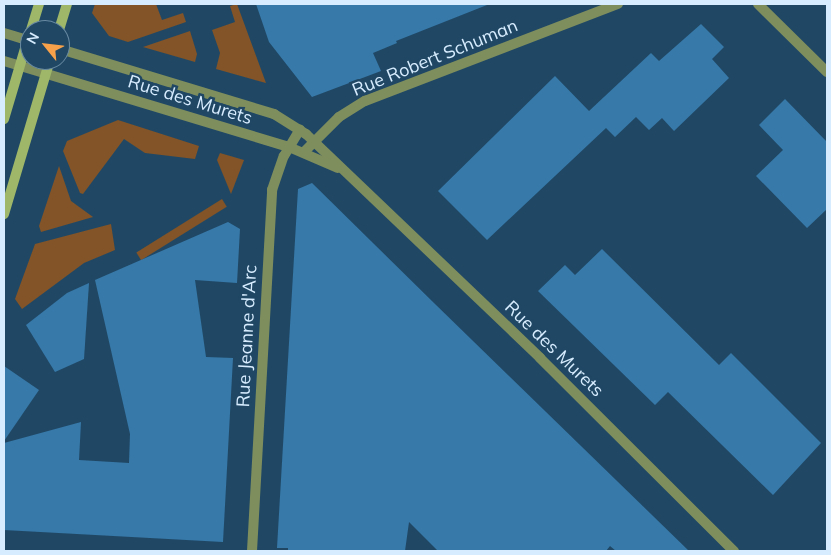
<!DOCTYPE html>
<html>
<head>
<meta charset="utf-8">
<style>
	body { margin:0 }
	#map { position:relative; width:831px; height:555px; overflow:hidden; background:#204865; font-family:Mulish,sans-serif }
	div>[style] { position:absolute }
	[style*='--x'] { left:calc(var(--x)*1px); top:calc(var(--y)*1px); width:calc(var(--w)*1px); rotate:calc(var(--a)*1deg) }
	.green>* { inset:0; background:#825427; transform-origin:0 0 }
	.building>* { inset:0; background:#3779a9 }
	.minor>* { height:10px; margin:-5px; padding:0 5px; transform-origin:5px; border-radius:5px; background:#7f8e5d }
	.secondary>* { height:10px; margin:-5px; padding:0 5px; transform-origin:5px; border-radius:5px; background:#9fb768 }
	span { translate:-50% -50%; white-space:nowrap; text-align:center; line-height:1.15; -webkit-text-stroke:5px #204865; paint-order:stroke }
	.street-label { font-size:18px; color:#d7ecfe }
	.frame { position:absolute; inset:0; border:5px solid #d7ecfe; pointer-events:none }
	.north { position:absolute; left:20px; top:20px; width:50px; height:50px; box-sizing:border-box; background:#204865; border:1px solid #698aa2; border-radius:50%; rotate:299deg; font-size:14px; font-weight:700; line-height:20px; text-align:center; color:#d7ecfe }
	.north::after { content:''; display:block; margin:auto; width:18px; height:22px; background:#f7a14a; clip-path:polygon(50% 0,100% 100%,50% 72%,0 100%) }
</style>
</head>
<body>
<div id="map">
	<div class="green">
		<i style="clip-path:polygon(95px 4px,156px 4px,162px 20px,183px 13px,186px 22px,128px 42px,109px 36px,92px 13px)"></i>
		<i style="clip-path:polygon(237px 4px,266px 83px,216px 69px,220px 53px,212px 30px,235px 22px,230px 6px)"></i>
		<i style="clip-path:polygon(190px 31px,197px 54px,195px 62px,143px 47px)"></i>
		<i style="clip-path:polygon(118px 120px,199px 146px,195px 159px,145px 153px,124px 139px,83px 194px,80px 193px,63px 151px,67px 141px)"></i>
		<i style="clip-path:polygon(220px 153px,244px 160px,231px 194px,217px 160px)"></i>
		<i style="clip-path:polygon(59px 166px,71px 201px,93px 217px,41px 232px,39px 226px)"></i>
		<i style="left:222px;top:199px;width:9px;height:101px;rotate:58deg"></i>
		<i style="clip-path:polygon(111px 224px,115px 250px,84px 263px,22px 309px,15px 299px,35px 244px)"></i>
	</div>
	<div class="building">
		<i style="clip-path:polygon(256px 4px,487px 4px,487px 5px,396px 41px,397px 43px,373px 53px,381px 71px,312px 97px,269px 42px)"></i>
		<i style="clip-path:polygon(701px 24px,724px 47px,712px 59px,729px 78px,674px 131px,662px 118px,649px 130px,636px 117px,615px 137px,606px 128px,487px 240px,438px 191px,555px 76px,589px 111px,651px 53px,659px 61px)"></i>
		<i style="clip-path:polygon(785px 99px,827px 142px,827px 209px,807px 228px,756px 176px,783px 150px,759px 125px)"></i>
		<i style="clip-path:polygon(312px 183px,434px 303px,689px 551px,616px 551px,610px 546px,606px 551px,438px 551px,409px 522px,405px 551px,288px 551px,288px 548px,277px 548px,298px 189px)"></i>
		<i style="clip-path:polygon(228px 222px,240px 229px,237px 283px,195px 280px,206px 357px,233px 358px,223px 542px,4px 530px,4px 443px,81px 422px,79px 460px,129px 463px,130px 434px,95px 280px)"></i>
		<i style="clip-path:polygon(602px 249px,719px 365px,731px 353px,821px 443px,773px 495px,668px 392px,655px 405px,538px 291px,565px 265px,575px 275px)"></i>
		<i style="clip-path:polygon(89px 283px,84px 359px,55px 372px,26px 325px,67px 293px)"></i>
		<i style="clip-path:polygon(4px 366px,39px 390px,4px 441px)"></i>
	</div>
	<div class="minor">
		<i style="--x:758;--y:4;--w:97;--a:44.6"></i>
		<i style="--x:4;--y:33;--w:27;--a:17"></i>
		<i style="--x:60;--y:49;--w:224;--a:16.9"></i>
		<i style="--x:274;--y:114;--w:38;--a:32"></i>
		<i style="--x:306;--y:134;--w:324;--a:43.7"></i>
		<i style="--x:540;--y:358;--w:274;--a:44.9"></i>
		<i style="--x:4;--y:61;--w:298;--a:16.8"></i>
		<i style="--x:289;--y:147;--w:53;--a:23.2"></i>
		<i style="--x:304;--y:152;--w:49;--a:-45"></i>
		<i style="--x:339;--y:117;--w:31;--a:-32"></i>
		<i style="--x:365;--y:101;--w:271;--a:-21"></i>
		<i style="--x:252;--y:551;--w:362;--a:-86.8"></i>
		<i style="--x:272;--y:190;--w:36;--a:-71"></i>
		<i style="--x:284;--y:156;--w:31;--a:-59"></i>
	</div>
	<div class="secondary">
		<i style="--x:31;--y:30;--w:27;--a:-73"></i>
		<i style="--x:59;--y:30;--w:27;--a:-73"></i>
		<i style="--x:4;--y:119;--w:91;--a:-73.4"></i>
		<i style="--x:4;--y:214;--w:161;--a:-73.4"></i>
	</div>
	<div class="street-label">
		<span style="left:435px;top:58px;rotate:-22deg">Rue Robert Schuman</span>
		<span style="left:190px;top:100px;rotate:17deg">Rue des Murets</span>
		<span style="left:247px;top:336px;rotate:-87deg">Rue Jeanne d'Arc</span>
		<span style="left:554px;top:349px;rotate:44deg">Rue des Murets</span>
	</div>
	<div class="frame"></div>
	<div class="north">N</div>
</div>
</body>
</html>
